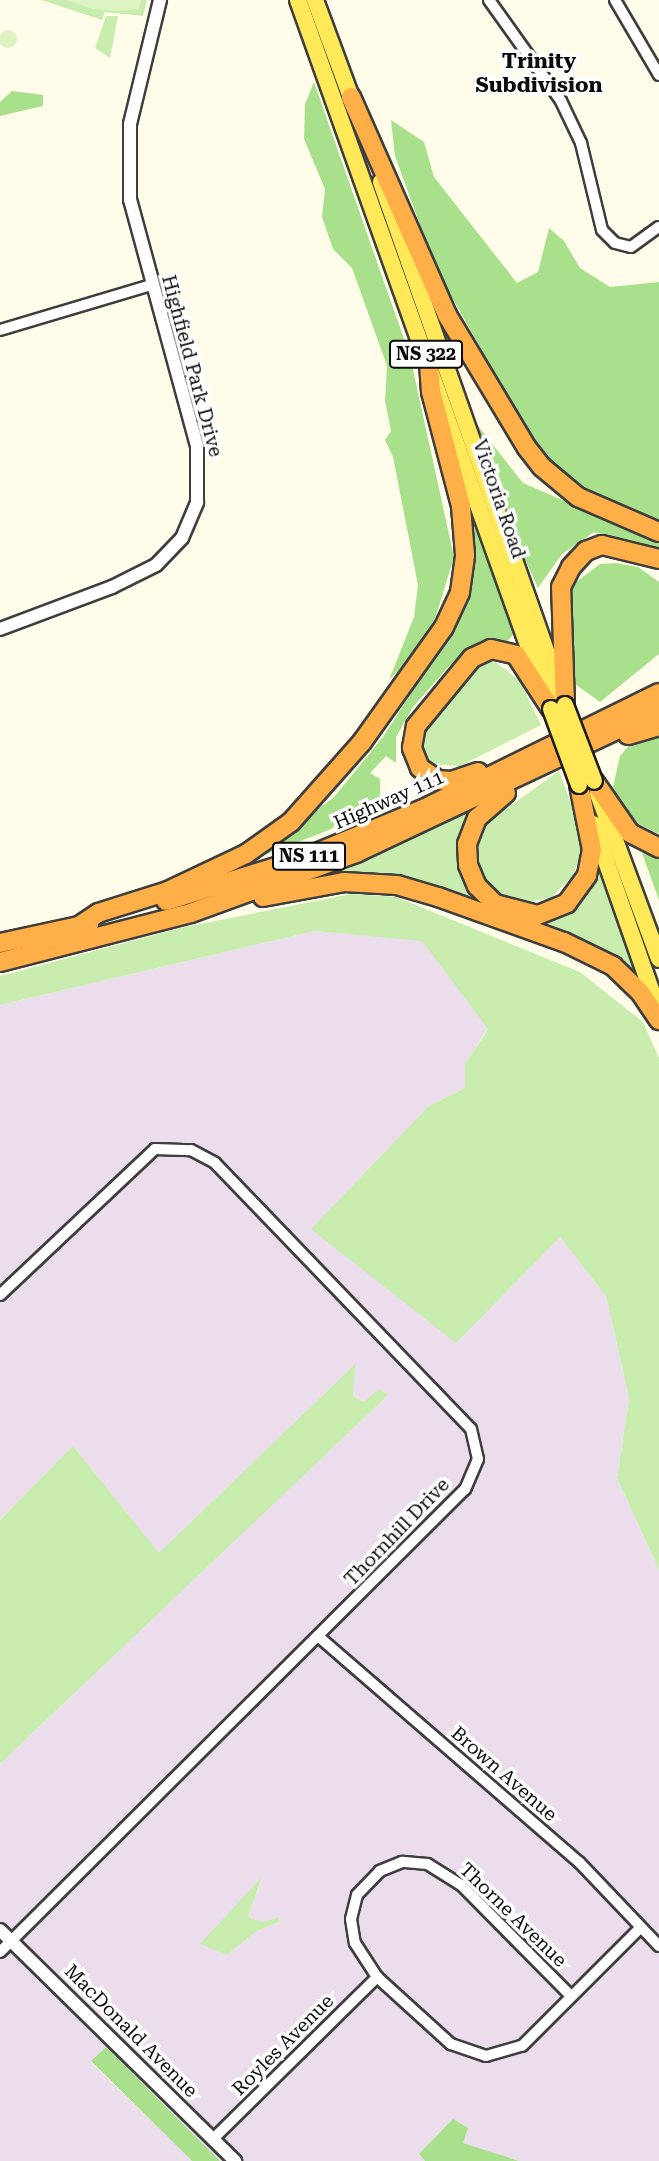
<!DOCTYPE html>
<html>
<head>
<meta charset="utf-8">
<style>
	body { margin:0 }
	#map { position:relative; width:659px; height:2161px; overflow:hidden; background:#fffde9; font-family:"Roboto Serif",serif }
	div>[style] { position:absolute }
	[style*='--x'] { left:calc(var(--x)*1px); top:calc(var(--y)*1px); width:calc(var(--w)*1px); rotate:calc(var(--a)*1deg) }
	.industrial>* { inset:0; background:#ebddeb }
	.green>* { inset:0; background:#c8edaf }
	.forest>* { inset:0; background:#a9e08c }
	.pitch>* { inset:0; background:#ddf3c1 }
	.round { border-radius:50% }
	.roads { filter:drop-shadow(2px 0 #3e3e3e) drop-shadow(-2px 0 #3e3e3e) drop-shadow(0 2px #3e3e3e) drop-shadow(0 -2px #3e3e3e) }
	.minor>* { height:10px; margin:-5px; padding:0 5px; transform-origin:5px; border-radius:5px; background:#fff }
	.tertiary>* { height:12px; margin:-6px; padding:0 6px; transform-origin:6px; border-radius:6px; background:#fff }
	.primary>* { height:16px; margin:-8px; padding:0 8px; transform-origin:8px; border-radius:8px; background:#ffe959 }
	.motorway>* { height:18px; margin:-9px; padding:0 9px; transform-origin:9px; border-radius:9px; background:#ffaf47 }
	.bridges { filter:drop-shadow(2px 0 #1c1c1c) drop-shadow(-2px 0 #1c1c1c) drop-shadow(0 2px #1c1c1c) drop-shadow(0 -2px #1c1c1c) }
	.primary-bridge>* { height:16px; margin:-8px; padding:0 8px; transform-origin:8px; border-radius:8px; background:#ffe959 }
	span { translate:-50% -50%; white-space:nowrap; text-align:center; line-height:1.15; -webkit-text-stroke:7px #fff; paint-order:stroke }
	.shield-label span { padding:2px 5px; background:#fff; border:2px solid; border-radius:5px; -webkit-text-stroke-width:0 }
	.shield-label { font-size:18px; color:#0b0b0b; font-weight:700 }
	.street-label { font-size:19px; color:#0b0b0b }
	.neighbourhood-label { font-size:21px; color:#0b0b0b; font-weight:700 }
</style>
</head>
<body>
<div id="map">
	<div class="industrial">
		<i style="clip-path:polygon(evenodd,315px 931px,422px 940px,488px 1028px,465px 1064px,465px 1088px,429px 1106px,560px 1237px,606px 1296px,629px 1398px,617px 1478px,659px 1570px,659px 2161px,519px 2161px,462px 2143px,419px 2154px,425px 2161px,220px 2161px,106px 2047px,91px 2062px,192px 2161px,0 2161px,0 1764px,387px 1395px,364px 1402px,353px 1396px,354px 1365px,159px 1554px,73px 1446px,0 1520px,0 1005px,315px 931px,262px 1878px,248px 1917px,263px 1922px,279px 1917px,279px 1922px,257px 1931px,227px 1955px,215px 1948px,227px 1916px,262px 1878px)"></i>
	</div>
	<div class="green">
		<i style="clip-path:polygon(41px 0,147px 0,143px 16px,105px 12px,102px 20px)"></i>
		<i style="clip-path:polygon(106px 16px,118px 16px,110px 58px,95px 48px)"></i>
		<i style="clip-path:polygon(494px 661px,520px 681px,541px 725px,460px 766px,438px 765px,423px 757px,420px 736px,449px 694px,478px 665px)"></i>
		<i style="clip-path:polygon(559px 771px,579px 826px,582px 853px,572px 876px,551px 898px,527px 902px,499px 895px,485px 880px,477px 860px,479px 837px,492px 819px)"></i>
		<i style="clip-path:polygon(469px 811px,459px 855px,469px 898px,388px 873px,339px 871px)"></i>
		<i style="clip-path:polygon(599px 868px,635px 976px,527px 923px,559px 917px,584px 895px)"></i>
		<i style="clip-path:polygon(351px 894px,396px 897px,580px 972px,643px 1022px,659px 1058px,659px 1570px,617px 1478px,629px 1398px,606px 1296px,560px 1237px,456px 1343px,311px 1229px,429px 1106px,465px 1088px,465px 1064px,488px 1029px,422px 941px,315px 931px,0 1005px,0 976px,185px 927px)"></i>
		<i style="clip-path:polygon(355px 1364px,353px 1396px,364px 1402px,379px 1389px,388px 1395px,0 1764px,0 1520px,73px 1446px,159px 1553px)"></i>
		<i style="clip-path:polygon(262px 1877px,248px 1917px,263px 1922px,279px 1917px,279px 1922px,257px 1931px,227px 1955px,200px 1944px)"></i>
	</div>
	<div class="forest">
		<i style="clip-path:polygon(314px 82px,410px 356px,454px 557px,436px 616px,416px 653px,389px 680px,414px 617px,418px 585px,393px 457px,385px 440px,391px 431px,385px 401px,387px 366px,352px 268px,333px 249px,322px 217px,325px 189px,304px 139px,305px 104px)"></i>
		<i style="clip-path:polygon(12px 91px,43px 95px,43px 106px,0 116px,0 102px)"></i>
		<i style="clip-path:polygon(391px 120px,424px 142px,434px 177px,517px 283px,538px 272px,549px 228px,564px 241px,580px 268px,610px 287px,659px 282px,659px 520px,583px 492px,556px 469px,530px 436px,436px 269px,395px 156px)"></i>
		<i style="clip-path:polygon(475px 422px,523px 483px,659px 542px,659px 549px,594px 532px,562px 554px,538px 588px,509px 523px)"></i>
		<i style="clip-path:polygon(471px 516px,515px 632px,507px 642px,483px 640px,449px 666px,413px 707px,396px 737px,396px 763px,386px 756px,370px 773px,380px 779px,380px 802px,329px 830px,254px 859px,334px 797px,383px 737px,441px 647px,468px 576px)"></i>
		<i style="clip-path:polygon(616px 563px,638px 567px,659px 582px,659px 654px,600px 702px,568px 679px,568px 600px,571px 586px,600px 564px)"></i>
		<i style="clip-path:polygon(659px 732px,659px 833px,657px 833px,627px 818px,613px 787px,620px 756px,631px 743px)"></i>
		<i style="clip-path:polygon(642px 853px,659px 856px,659px 900px)"></i>
		<i style="clip-path:polygon(106px 2047px,220px 2161px,192px 2161px,91px 2061px)"></i>
		<i style="clip-path:polygon(453px 2119px,468px 2128px,463px 2143px,519px 2161px,425px 2161px,419px 2154px)"></i>
	</div>
	<div class="pitch">
		<i style="clip-path:polygon(66px 0,141px 0,139px 9px,119px 11px,93px 9px)"></i>
		<i class="round" style="left:-1px;top:30px;width:18px;height:18px"></i>
	</div>
	<div class="roads">
		<div class="minor">
			<i style="--x:489;--y:0;--w:124;--a:54.5"></i>
			<i style="--x:561;--y:101;--w:47;--a:64.5"></i>
			<i style="--x:581;--y:143;--w:89;--a:76.4"></i>
			<i style="--x:602;--y:230;--w:18;--a:45"></i>
			<i style="--x:615;--y:243;--w:16;--a:14"></i>
			<i style="--x:631;--y:247;--w:34;--a:-36"></i>
			<i style="--x:615;--y:0;--w:87;--a:59.6"></i>
			<i style="--x:0;--y:330;--w:158;--a:-16.6"></i>
			<i style="--x:0;--y:1295;--w:213;--a:-43.3"></i>
			<i style="--x:155;--y:1149;--w:36;--a:2"></i>
			<i style="--x:191;--y:1150;--w:27;--a:28"></i>
			<i style="--x:215;--y:1163;--w:369;--a:46.1"></i>
			<i style="--x:471;--y:1429;--w:31;--a:77"></i>
			<i style="--x:478;--y:1459;--w:33;--a:113"></i>
			<i style="--x:465;--y:1489;--w:656;--a:135.12"></i>
			<i style="--x:319;--y:1637;--w:344;--a:40.9"></i>
			<i style="--x:579;--y:1862;--w:116;--a:46.4"></i>
			<i style="--x:570;--y:1995;--w:155;--a:-134.7"></i>
			<i style="--x:461;--y:1885;--w:40;--a:-148"></i>
			<i style="--x:427;--y:1864;--w:25;--a:-175"></i>
			<i style="--x:402;--y:1862;--w:24;--a:158"></i>
			<i style="--x:380;--y:1871;--w:33;--a:134"></i>
			<i style="--x:357;--y:1895;--w:25;--a:104"></i>
			<i style="--x:351;--y:1919;--w:24;--a:81"></i>
			<i style="--x:355;--y:1943;--w:40;--a:57.1"></i>
			<i style="--x:377;--y:1977;--w:100;--a:42.2"></i>
			<i style="--x:451;--y:2044;--w:37;--a:19"></i>
			<i style="--x:486;--y:2056;--w:37;--a:-16"></i>
			<i style="--x:522;--y:2046;--w:167;--a:-45"></i>
			<i style="--x:213;--y:2139;--w:231;--a:-44.6"></i>
		</div>
		<div class="tertiary">
			<i style="--x:0;--y:629;--w:120;--a:-20.6"></i>
			<i style="--x:112;--y:587;--w:49;--a:-26.6"></i>
			<i style="--x:156;--y:565;--w:37;--a:-46"></i>
			<i style="--x:182;--y:538;--w:39;--a:-67"></i>
			<i style="--x:197;--y:502;--w:56;--a:-90"></i>
			<i style="--x:197;--y:446;--w:255;--a:-105.2"></i>
			<i style="--x:130;--y:200;--w:76;--a:-90"></i>
			<i style="--x:130;--y:124;--w:128;--a:-76.4"></i>
			<i style="--x:0;--y:1930;--w:330;--a:44.5"></i>
		</div>
		<div class="primary">
			<i style="--x:298;--y:0;--w:736;--a:70.38"></i>
			<i style="--x:315;--y:0;--w:115;--a:69.7"></i>
			<i style="--x:381;--y:182;--w:545;--a:70.6"></i>
			<i style="--x:598;--y:794;--w:176;--a:69.7"></i>
			<i style="--x:593;--y:824;--w:199;--a:70.7"></i>
		</div>
		<div class="motorway">
			<i style="--x:351;--y:97;--w:238;--a:66.2"></i>
			<i style="--x:447;--y:315;--w:155;--a:59"></i>
			<i style="--x:527;--y:448;--w:24;--a:52"></i>
			<i style="--x:542;--y:467;--w:47;--a:39.8"></i>
			<i style="--x:578;--y:497;--w:88;--a:23.4"></i>
			<i style="--x:565;--y:705;--w:118;--a:-91.9"></i>
			<i style="--x:561;--y:587;--w:22;--a:-63"></i>
			<i style="--x:571;--y:567;--w:22;--a:-47"></i>
			<i style="--x:586;--y:551;--w:17;--a:-21"></i>
			<i style="--x:602;--y:545;--w:59;--a:13.8"></i>
			<i style="--x:628;--y:735;--w:32;--a:-16"></i>
			<i style="--x:478;--y:772;--w:28;--a:161"></i>
			<i style="--x:452;--y:781;--w:14;--a:-176"></i>
			<i style="--x:438;--y:780;--w:22;--a:-146"></i>
			<i style="--x:420;--y:768;--w:22;--a:-112"></i>
			<i style="--x:412;--y:748;--w:22;--a:-80"></i>
			<i style="--x:416;--y:726;--w:88;--a:-50.5"></i>
			<i style="--x:472;--y:658;--w:21;--a:-25"></i>
			<i style="--x:491;--y:649;--w:26;--a:13"></i>
			<i style="--x:516;--y:655;--w:64;--a:57.1"></i>
			<i style="--x:594;--y:781;--w:63;--a:55.3"></i>
			<i style="--x:630;--y:833;--w:33;--a:27"></i>
			<i style="--x:506;--y:793;--w:38;--a:139"></i>
			<i style="--x:477;--y:818;--w:28;--a:111"></i>
			<i style="--x:467;--y:844;--w:21;--a:87"></i>
			<i style="--x:468;--y:865;--w:23;--a:67"></i>
			<i style="--x:477;--y:886;--w:25;--a:45"></i>
			<i style="--x:495;--y:904;--w:44;--a:14.3"></i>
			<i style="--x:538;--y:915;--w:31;--a:-22"></i>
			<i style="--x:567;--y:903;--w:34;--a:-54"></i>
			<i style="--x:587;--y:875;--w:25;--a:-79"></i>
			<i style="--x:592;--y:850;--w:66;--a:-101.3"></i>
			<i style="--x:263;--y:897;--w:82;--a:-10.5"></i>
			<i style="--x:344;--y:882;--w:53;--a:3.2"></i>
			<i style="--x:397;--y:885;--w:43;--a:16.3"></i>
			<i style="--x:438;--y:897;--w:134;--a:19.7"></i>
			<i style="--x:564;--y:942;--w:55;--a:26.1"></i>
			<i style="--x:613;--y:966;--w:37;--a:44"></i>
			<i style="--x:640;--y:992;--w:34;--a:56"></i>
			<i style="--x:166;--y:901;--w:142;--a:-17.2"></i>
			<i style="--x:302;--y:859;--w:129;--a:-22.4"></i>
			<i style="--x:421;--y:810;--w:265;--a:-26.2"></i>
			<i style="--x:79;--y:926;--w:23;--a:-34"></i>
			<i style="--x:98;--y:913;--w:73;--a:-17.4"></i>
			<i style="--x:168;--y:891;--w:86;--a:-25.4"></i>
			<i style="--x:246;--y:854;--w:55;--a:-35.4"></i>
			<i style="--x:291;--y:822;--w:107;--a:-48.4"></i>
			<i style="--x:362;--y:742;--w:141;--a:-54.5"></i>
			<i style="--x:444;--y:627;--w:38;--a:-65"></i>
			<i style="--x:460;--y:592;--w:37;--a:-82"></i>
			<i style="--x:465;--y:555;--w:49;--a:-94.7"></i>
			<i style="--x:461;--y:506;--w:118;--a:-104.7"></i>
			<i style="--x:431;--y:392;--w:32;--a:-94"></i>
			<i style="--x:0;--y:943;--w:91;--a:-12.1"></i>
			<i style="--x:0;--y:962;--w:197;--a:-14.4"></i>
			<i style="--x:191;--y:913;--w:176;--a:-20"></i>
			<i style="--x:356;--y:853;--w:335;--a:-25.3"></i>
		</div>
	</div>
	<div class="bridges">
		<div class="primary-bridge">
			<i style="--x:565;--y:705;--w:81;--a:69.1"></i>
			<i style="--x:551;--y:709;--w:81;--a:69.8"></i>
		</div>
	</div>
	<div class="shield-label">
		<span style="left:426px;top:354px">NS 322</span>
		<span style="left:309px;top:856px">NS 111</span>
	</div>
	<div class="street-label">
		<span style="left:192px;top:366px;rotate:75deg">Highfield Park Drive</span>
		<span style="left:499px;top:499px;rotate:71deg">Victoria Road</span>
		<span style="left:389px;top:800px;rotate:-24deg">Highway 111</span>
		<span style="left:397px;top:1532px;rotate:-46deg">Thornhill Drive</span>
		<span style="left:504px;top:1774px;rotate:41deg">Brown Avenue</span>
		<span style="left:513px;top:1915px;rotate:44deg">Thorne Avenue</span>
		<span style="left:131px;top:2031px;rotate:45deg">MacDonald Avenue</span>
		<span style="left:283px;top:2045px;rotate:-45deg">Royles Avenue</span>
	</div>
	<div class="neighbourhood-label">
		<span style="left:539px;top:73px">Trinity<br>Subdivision</span>
	</div>
</div>
</body>
</html>
